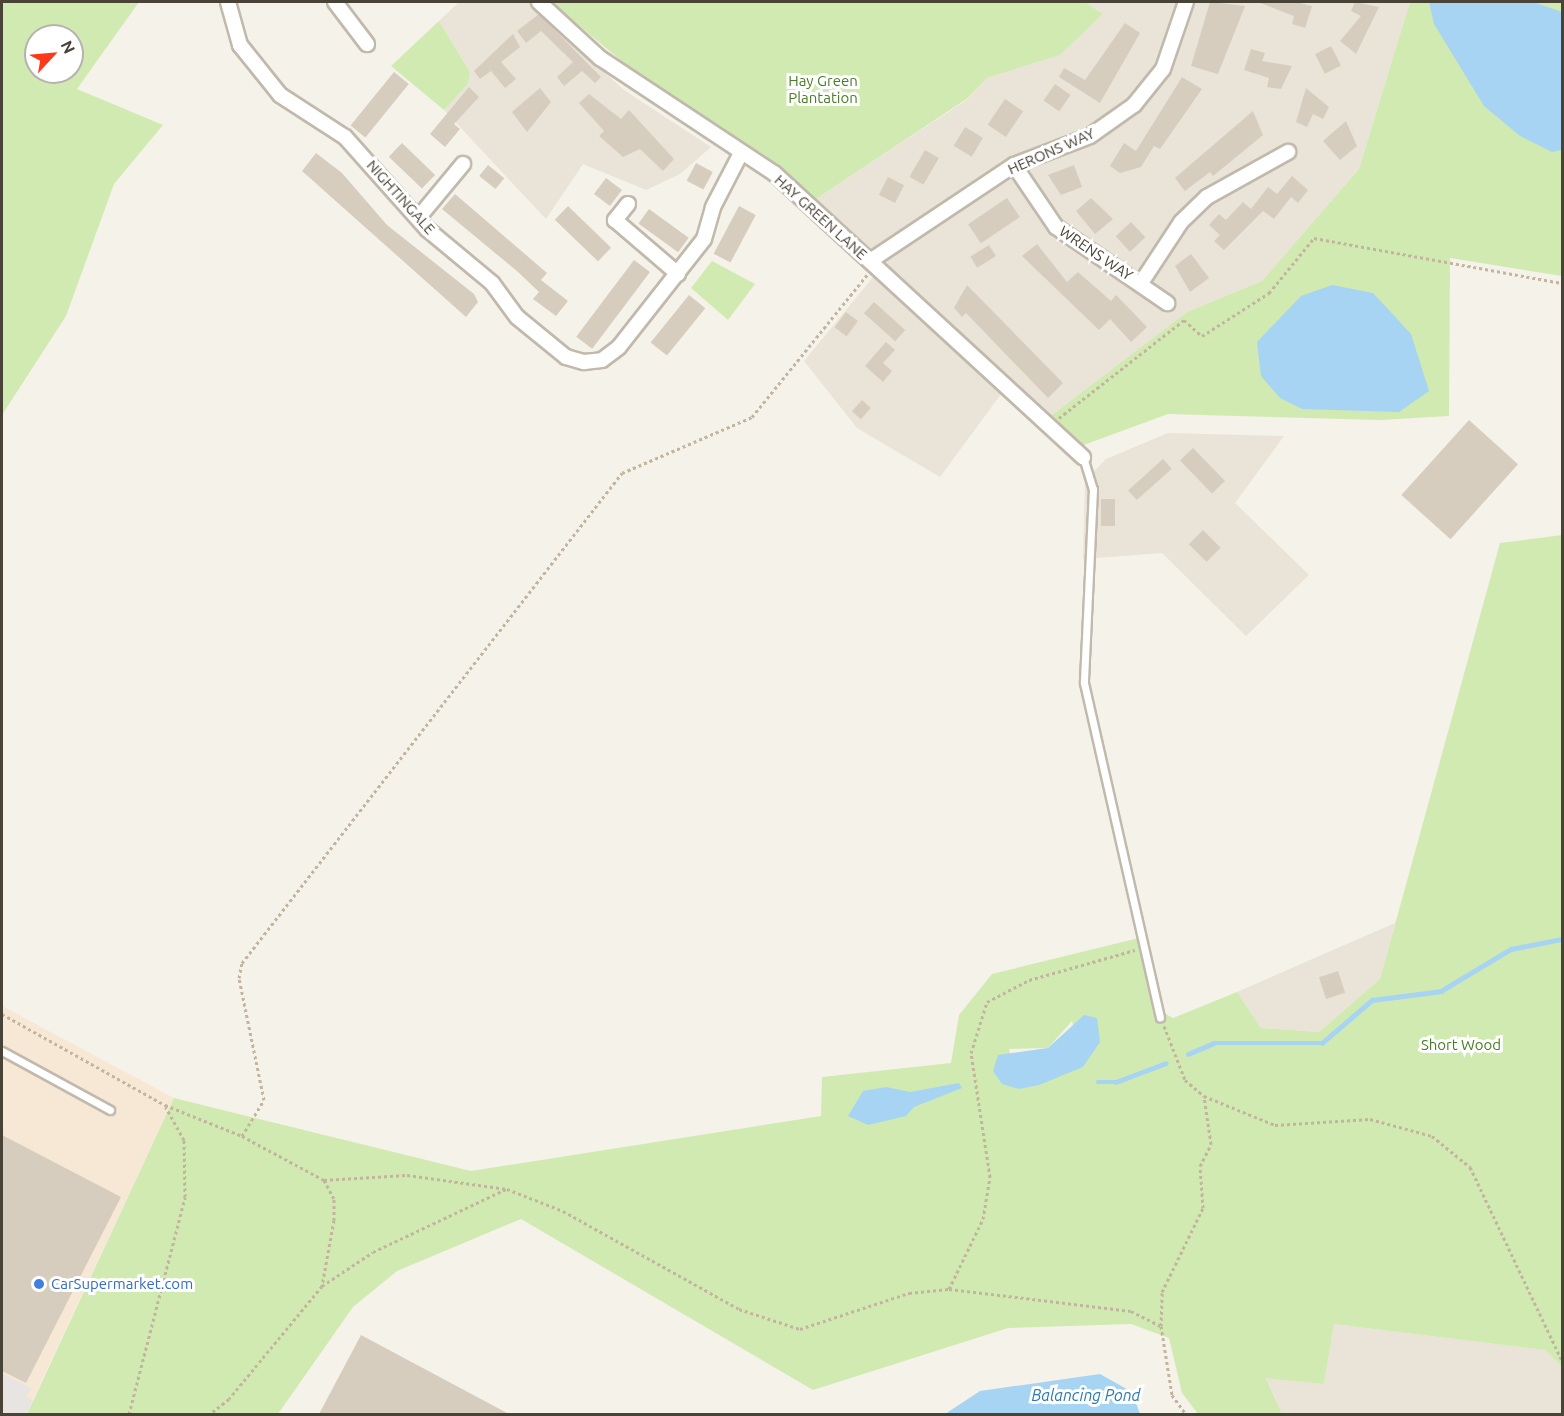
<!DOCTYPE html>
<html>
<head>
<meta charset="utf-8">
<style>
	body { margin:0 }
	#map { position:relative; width:1564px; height:1416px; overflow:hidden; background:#f5f2ea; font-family:Ubuntu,sans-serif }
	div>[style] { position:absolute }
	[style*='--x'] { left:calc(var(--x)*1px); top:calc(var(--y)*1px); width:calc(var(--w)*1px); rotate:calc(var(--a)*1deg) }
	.residential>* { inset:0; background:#e9e3d8 }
	.commercial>* { inset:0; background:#f7e8d5 }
	.green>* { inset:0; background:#d1eab2 }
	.parking>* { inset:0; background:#e7e4e1 }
	.water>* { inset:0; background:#a6d4f2 }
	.stream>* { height:4.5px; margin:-2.25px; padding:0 2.25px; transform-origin:2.25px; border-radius:2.25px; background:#a6d4f2 }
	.building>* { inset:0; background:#d7cdbf; transform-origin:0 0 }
	.path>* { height:3px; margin-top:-1.5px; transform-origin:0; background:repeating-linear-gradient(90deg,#c3b59d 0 3px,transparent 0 6px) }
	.roads { filter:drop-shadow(2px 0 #c1b9ac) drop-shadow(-2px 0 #c1b9ac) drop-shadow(0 2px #c1b9ac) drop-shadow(0 -2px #c1b9ac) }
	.service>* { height:7px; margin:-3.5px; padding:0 3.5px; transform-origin:3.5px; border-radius:3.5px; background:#fff }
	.minor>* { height:14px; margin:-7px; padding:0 7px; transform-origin:7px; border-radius:7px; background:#fff }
	.dots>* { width:16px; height:16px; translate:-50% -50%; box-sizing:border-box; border:3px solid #fff; border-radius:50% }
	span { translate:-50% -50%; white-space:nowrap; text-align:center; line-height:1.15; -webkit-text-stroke:6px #fff; paint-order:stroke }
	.park-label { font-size:15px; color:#4a7d28 }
	.street-label { font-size:15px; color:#494237 }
	.shop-label { font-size:15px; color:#366cbe }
	.left { translate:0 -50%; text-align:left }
	.water-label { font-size:16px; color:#2c7ab1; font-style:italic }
	.frame { position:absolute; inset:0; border:3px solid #494237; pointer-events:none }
	.north { position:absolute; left:24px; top:24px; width:60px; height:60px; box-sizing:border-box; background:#fff; border:2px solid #b6b3af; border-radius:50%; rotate:64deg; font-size:16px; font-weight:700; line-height:24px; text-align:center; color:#494237 }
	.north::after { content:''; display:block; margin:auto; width:21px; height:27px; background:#fe3818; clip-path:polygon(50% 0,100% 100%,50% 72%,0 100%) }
</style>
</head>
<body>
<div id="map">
	<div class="residential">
		<i style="clip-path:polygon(459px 2px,537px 2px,532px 7px,624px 90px,711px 147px,680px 174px,646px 190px,583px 164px,546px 219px,444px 110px,468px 84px,470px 72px,439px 21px)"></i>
		<i style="clip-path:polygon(1085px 2px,1410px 2px,1359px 169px,1262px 281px,1187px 312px,1048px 418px,816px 199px,968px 99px,987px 78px,1060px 55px,1103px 14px)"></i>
		<i style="clip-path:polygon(874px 276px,1001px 394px,940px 477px,857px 428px,804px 361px)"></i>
		<i style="clip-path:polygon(1168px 433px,1284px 436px,1235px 503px,1309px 575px,1246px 636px,1162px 553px,1083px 559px,1085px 481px,1106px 459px)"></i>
		<i style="clip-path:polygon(1395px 923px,1380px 979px,1319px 1032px,1261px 1028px,1237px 992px)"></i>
		<i style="clip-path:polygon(1334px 1324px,1545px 1350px,1562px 1367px,1562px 1414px,1282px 1414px,1266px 1377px,1324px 1384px)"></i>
	</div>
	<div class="commercial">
		<i style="clip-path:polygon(2px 1006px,174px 1098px,26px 1414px,2px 1414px)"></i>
	</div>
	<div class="green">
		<i style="clip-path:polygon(evenodd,2px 2px,139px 2px,77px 89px,163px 125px,114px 184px,66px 316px,2px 415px,2px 2px,36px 36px,72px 36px,72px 72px,36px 72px,36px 36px)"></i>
		<i style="clip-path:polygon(551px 2px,1085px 2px,1103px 14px,1060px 55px,987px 78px,968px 98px,816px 199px,766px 156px,655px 89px)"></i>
		<i style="clip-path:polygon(1410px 2px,1562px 2px,1562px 276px,1450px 258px,1449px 416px,1380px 420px,1168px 414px,1081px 446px,1048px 418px,1187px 312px,1262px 281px,1359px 169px)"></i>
		<i style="clip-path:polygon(439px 21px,470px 72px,468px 84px,444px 110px,391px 66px)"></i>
		<i style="clip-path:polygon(712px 261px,755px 284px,728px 320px,691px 288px)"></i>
		<i style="clip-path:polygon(evenodd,1562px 535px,1562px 1367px,1545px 1350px,1334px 1324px,1324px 1384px,1266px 1378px,1282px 1414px,1198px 1414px,1182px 1393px,1169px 1338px,1131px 1324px,1008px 1328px,813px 1390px,521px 1219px,397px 1271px,353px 1307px,278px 1414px,27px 1414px,174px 1098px,471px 1171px,821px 1116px,822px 1077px,951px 1063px,959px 1015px,992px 974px,1147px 936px,1164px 1013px,1173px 1018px,1237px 992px,1261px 1028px,1319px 1032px,1380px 979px,1500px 543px,1562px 535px,1072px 1021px,1083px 1067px,1019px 1089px,1009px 1049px,1048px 1048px,1072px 1021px)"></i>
	</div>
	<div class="parking">
		<i style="clip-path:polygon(2px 1373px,31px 1388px,26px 1397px,33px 1400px,27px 1413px,2px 1413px)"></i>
	</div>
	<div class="water">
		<i style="clip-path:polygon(1429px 2px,1533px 2px,1562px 12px,1562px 150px,1552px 152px,1520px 136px,1484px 106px,1434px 24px)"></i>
		<i style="clip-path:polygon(1332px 285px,1373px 293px,1411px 334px,1429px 391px,1399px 412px,1302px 409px,1280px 398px,1261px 376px,1257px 342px,1301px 296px)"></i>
		<i style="clip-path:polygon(1084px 1015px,1097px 1018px,1100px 1042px,1083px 1067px,1039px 1085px,1019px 1089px,1002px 1084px,993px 1071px,998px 1055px,1048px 1048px)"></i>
		<i style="clip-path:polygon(959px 1083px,962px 1088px,914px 1107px,906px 1116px,868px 1125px,848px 1116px,863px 1091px,886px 1087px,910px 1092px)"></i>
		<i style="clip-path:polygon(1100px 1374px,1132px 1392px,1140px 1414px,945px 1414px,980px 1391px)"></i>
	</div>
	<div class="stream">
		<i style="--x:1188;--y:1054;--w:28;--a:-23"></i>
		<i style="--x:1214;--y:1043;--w:108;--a:0"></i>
		<i style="--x:1322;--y:1043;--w:66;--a:-40.7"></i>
		<i style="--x:1372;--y:1000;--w:70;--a:-7.4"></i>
		<i style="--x:1441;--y:991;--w:82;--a:-31"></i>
		<i style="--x:1511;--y:949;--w:52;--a:-11.1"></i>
		<i style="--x:1098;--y:1082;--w:18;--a:0"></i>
		<i style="--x:1116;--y:1082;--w:53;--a:-20.8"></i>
	</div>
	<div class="building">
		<i style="clip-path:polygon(1210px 2px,1245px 6px,1218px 74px,1191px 66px)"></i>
		<i style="clip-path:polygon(1258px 2px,1296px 2px,1312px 6px,1305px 28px,1292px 24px,1294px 16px)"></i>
		<i style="clip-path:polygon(1355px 2px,1379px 7px,1356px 54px,1340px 41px,1361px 16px,1351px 11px)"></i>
		<i style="clip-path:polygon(539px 14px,601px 77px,595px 83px,582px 71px,564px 86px,557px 77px,573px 62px,541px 31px,526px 43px,517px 31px)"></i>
		<i style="clip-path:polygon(1125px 23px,1140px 33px,1100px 103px,1059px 77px,1064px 68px,1085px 80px)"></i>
		<i style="clip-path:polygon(513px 34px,520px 47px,501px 62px,516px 79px,505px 88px,491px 71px,480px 79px,474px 71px)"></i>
		<i style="left:1331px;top:46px;width:22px;height:18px;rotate:63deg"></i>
		<i style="clip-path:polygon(1251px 49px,1265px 53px,1262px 61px,1292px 66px,1281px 89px,1267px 87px,1269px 78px,1244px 70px)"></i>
		<i style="left:394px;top:72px;width:19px;height:69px;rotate:39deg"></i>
		<i style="clip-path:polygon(1182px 77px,1202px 89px,1160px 149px,1154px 146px,1141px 167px,1120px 173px,1110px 166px,1124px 143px,1136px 151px)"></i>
		<i style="left:1055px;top:84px;width:19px;height:20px;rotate:35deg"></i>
		<i style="clip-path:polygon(469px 87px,479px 97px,454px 124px,460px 129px,445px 147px,430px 134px)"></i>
		<i style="clip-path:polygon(540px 88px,551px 102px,527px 132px,512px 112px)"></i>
		<i style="clip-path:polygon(1306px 88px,1329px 107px,1323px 119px,1313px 114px,1307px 127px,1296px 122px)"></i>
		<i style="clip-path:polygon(589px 94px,621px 119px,629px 110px,674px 159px,663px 171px,640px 149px,623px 157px,599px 136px,604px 131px,579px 103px)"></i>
		<i style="left:1005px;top:99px;width:22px;height:31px;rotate:34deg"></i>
		<i style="clip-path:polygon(1253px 111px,1263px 135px,1213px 176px,1210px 172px,1185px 191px,1175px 178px)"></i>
		<i style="clip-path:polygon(1346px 121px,1357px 146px,1340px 160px,1323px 141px)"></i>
		<i style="left:965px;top:127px;width:21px;height:22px;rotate:31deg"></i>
		<i style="left:402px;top:143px;width:46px;height:19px;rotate:44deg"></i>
		<i style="left:925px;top:150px;width:16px;height:31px;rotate:30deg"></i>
		<i style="clip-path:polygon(316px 153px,342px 173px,387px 225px,474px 294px,478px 302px,466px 317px,302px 171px)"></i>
		<i style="left:696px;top:163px;width:19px;height:20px;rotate:28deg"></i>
		<i style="left:488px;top:165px;width:21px;height:14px;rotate:39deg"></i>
		<i style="clip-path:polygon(1074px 165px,1082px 187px,1061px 195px,1048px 175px)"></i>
		<i style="clip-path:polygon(1292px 176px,1308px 190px,1298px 203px,1291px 197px,1274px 219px,1263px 211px,1224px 250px,1214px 241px,1220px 235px,1209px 225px,1219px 214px,1226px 220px,1243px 202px,1251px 209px,1268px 187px,1277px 194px)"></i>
		<i style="left:888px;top:177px;width:18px;height:20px;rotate:27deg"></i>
		<i style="left:606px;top:178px;width:20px;height:20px;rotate:37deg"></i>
		<i style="clip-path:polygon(455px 194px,547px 273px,541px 280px,568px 301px,556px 316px,533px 299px,539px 292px,518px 272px,442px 209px)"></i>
		<i style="left:1007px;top:198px;width:23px;height:47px;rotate:56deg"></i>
		<i style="clip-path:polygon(1091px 198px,1113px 219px,1095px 234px,1076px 211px)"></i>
		<i style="left:568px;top:206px;width:60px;height:19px;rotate:44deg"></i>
		<i style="left:739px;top:206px;width:19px;height:54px;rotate:28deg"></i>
		<i style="left:649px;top:209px;width:49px;height:18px;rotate:36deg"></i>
		<i style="left:1131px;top:222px;width:21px;height:21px;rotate:47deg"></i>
		<i style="clip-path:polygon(1037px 244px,1067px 282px,1078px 272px,1111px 301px,1116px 295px,1147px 327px,1131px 342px,1110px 319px,1099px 330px,1022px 256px)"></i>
		<i style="left:989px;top:245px;width:13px;height:22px;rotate:58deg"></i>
		<i style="clip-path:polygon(1191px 254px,1209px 278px,1190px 292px,1175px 266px)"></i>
		<i style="left:634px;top:260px;width:20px;height:96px;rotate:37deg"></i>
		<i style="clip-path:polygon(967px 285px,1063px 383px,1048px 398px,966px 313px,962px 317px,954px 308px)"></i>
		<i style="left:689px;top:295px;width:21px;height:61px;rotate:39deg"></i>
		<i style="left:874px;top:302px;width:42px;height:15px;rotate:42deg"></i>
		<i style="left:846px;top:312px;width:15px;height:19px;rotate:37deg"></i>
		<i style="clip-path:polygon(886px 342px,895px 350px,883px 363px,892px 371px,883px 382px,865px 366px)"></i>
		<i style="left:862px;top:400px;width:12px;height:15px;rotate:42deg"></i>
		<i style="left:1469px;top:420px;width:66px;height:101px;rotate:42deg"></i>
		<i style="left:1193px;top:448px;width:46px;height:18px;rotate:46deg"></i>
		<i style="left:1163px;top:459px;width:13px;height:47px;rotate:48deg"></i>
		<i style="left:1101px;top:499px;width:14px;height:27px"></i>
		<i style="left:1203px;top:530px;width:25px;height:20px;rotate:45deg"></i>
		<i style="left:1338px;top:971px;width:23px;height:20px;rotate:72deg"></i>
		<i style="clip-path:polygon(2px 1135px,121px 1197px,26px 1383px,2px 1371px)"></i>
		<i style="clip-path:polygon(361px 1335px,509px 1414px,319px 1414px)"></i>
	</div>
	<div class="path">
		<i style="--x:1059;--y:418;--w:159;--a:-38.1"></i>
		<i style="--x:1184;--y:320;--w:24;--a:42"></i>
		<i style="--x:1202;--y:336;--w:80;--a:-32.7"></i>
		<i style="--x:1269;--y:293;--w:71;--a:-50.7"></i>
		<i style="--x:1314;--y:238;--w:252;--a:10.3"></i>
		<i style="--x:2;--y:1014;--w:187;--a:29.2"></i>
		<i style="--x:165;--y:1105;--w:83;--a:21.9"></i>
		<i style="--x:242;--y:1136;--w:93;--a:28.2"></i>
		<i style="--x:324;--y:1180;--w:21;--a:62"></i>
		<i style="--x:334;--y:1199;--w:21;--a:90"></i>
		<i style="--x:334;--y:1220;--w:67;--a:100.3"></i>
		<i style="--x:322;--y:1286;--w:146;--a:129.5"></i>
		<i style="--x:229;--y:1399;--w:24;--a:142"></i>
		<i style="--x:1164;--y:1026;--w:58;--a:68.7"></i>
		<i style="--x:1185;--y:1080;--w:25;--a:40"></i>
		<i style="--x:1204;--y:1096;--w:77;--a:22.2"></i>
		<i style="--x:1275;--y:1125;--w:95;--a:-3.6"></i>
		<i style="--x:1370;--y:1119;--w:64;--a:15.3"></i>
		<i style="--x:1432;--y:1136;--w:49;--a:39.2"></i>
		<i style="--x:1470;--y:1167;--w:215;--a:64.6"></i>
		<i style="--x:242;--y:1136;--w:42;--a:-58.6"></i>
		<i style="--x:264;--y:1100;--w:125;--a:-101.6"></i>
		<i style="--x:239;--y:978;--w:15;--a:-79"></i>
		<i style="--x:242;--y:963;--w:620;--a:-52.21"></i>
		<i style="--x:622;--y:473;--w:142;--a:-23.3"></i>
		<i style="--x:752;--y:417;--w:183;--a:-51"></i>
		<i style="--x:324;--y:1180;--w:83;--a:-3.4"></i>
		<i style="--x:407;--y:1175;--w:101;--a:8"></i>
		<i style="--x:507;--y:1189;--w:60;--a:21.4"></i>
		<i style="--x:563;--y:1211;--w:201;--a:29.1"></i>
		<i style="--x:739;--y:1309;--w:64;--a:18.2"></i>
		<i style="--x:800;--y:1329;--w:115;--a:-18.3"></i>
		<i style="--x:909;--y:1293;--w:40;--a:-5.7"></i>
		<i style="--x:949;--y:1289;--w:183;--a:6.9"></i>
		<i style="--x:1131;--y:1311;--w:34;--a:27"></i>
		<i style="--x:1161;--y:1326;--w:70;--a:80.9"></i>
		<i style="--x:1172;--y:1395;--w:24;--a:54"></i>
		<i style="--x:322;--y:1286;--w:61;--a:-33.7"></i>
		<i style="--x:373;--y:1252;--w:147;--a:-25.3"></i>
		<i style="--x:949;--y:1289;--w:78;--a:-64.1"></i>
		<i style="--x:983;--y:1219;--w:43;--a:-80.5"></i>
		<i style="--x:990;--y:1177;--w:125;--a:-98.7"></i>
		<i style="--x:971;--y:1053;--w:53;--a:-72.6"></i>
		<i style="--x:987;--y:1002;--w:47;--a:-27.6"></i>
		<i style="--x:1029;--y:980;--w:110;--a:-15.8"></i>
		<i style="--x:1161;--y:1326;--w:34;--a:-88"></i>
		<i style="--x:1162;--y:1292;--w:93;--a:-64"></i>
		<i style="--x:1203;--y:1208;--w:42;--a:-94.1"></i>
		<i style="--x:1200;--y:1166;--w:25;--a:-63"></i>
		<i style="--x:1211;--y:1144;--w:49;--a:-98.3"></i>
		<i style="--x:129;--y:1414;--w:224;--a:-75.5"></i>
		<i style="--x:185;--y:1197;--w:57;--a:-91"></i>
		<i style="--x:184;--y:1140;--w:38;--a:-119"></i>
	</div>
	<div class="roads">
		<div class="service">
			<i style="--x:1083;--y:457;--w:34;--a:73"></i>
			<i style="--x:1093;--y:489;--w:194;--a:92.7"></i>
			<i style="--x:1084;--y:683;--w:343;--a:77.2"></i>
			<i style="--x:2;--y:1051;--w:123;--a:28.6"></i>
		</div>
		<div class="minor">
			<i style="--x:228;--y:2;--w:45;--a:74.4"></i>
			<i style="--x:240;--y:45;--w:64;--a:51.3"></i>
			<i style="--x:280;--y:95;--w:77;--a:32.9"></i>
			<i style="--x:345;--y:137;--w:123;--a:48.3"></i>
			<i style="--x:427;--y:229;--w:85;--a:39.7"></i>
			<i style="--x:492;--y:283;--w:42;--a:53.7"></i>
			<i style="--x:517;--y:317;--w:63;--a:39.2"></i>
			<i style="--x:566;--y:357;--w:19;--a:16"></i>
			<i style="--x:584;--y:362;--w:18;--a:-6"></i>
			<i style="--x:602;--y:360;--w:21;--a:-37"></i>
			<i style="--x:619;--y:347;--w:137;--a:-51.8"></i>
			<i style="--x:704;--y:239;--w:33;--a:-74"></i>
			<i style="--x:713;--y:207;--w:61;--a:-62.6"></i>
			<i style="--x:335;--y:2;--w:53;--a:52.7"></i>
			<i style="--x:539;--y:2;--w:83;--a:42.6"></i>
			<i style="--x:600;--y:58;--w:209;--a:33.5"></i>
			<i style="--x:774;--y:173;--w:420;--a:42.6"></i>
			<i style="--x:1014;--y:165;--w:75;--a:55.9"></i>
			<i style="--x:1056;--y:227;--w:135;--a:34.4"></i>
			<i style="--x:628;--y:204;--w:21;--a:129"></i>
			<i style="--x:615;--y:220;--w:83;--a:40.6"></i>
			<i style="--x:419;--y:217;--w:69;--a:-50.3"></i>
			<i style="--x:870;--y:261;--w:173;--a:-33.7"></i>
			<i style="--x:1014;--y:165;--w:81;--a:-20.9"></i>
			<i style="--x:1090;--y:136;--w:54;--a:-35.2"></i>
			<i style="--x:1134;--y:105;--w:46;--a:-51.1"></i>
			<i style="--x:1163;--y:69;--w:71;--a:-71.1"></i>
			<i style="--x:1141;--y:283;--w:73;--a:-56.7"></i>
			<i style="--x:1181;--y:222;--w:36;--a:-44"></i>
			<i style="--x:1207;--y:197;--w:93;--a:-29.1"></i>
		</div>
	</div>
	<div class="dots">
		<i style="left:39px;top:1284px;background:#3f7fe0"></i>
	</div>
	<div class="park-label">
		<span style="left:823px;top:89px">Hay Green<br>Plantation</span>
		<span style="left:1461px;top:1045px">Short Wood</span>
	</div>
	<div class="street-label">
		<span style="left:1051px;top:151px;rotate:-24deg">HERONS WAY</span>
		<span style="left:401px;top:197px;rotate:48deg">NIGHTINGALE</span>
		<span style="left:821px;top:217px;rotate:42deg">HAY GREEN LANE</span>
		<span style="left:1096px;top:253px;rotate:34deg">WRENS WAY</span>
	</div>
	<div class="shop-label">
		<span class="left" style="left:51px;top:1284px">CarSupermarket.com</span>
	</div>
	<div class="water-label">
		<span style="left:1086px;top:1395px">Balancing Pond</span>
	</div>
	<div class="frame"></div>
	<div class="north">N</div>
</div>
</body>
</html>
